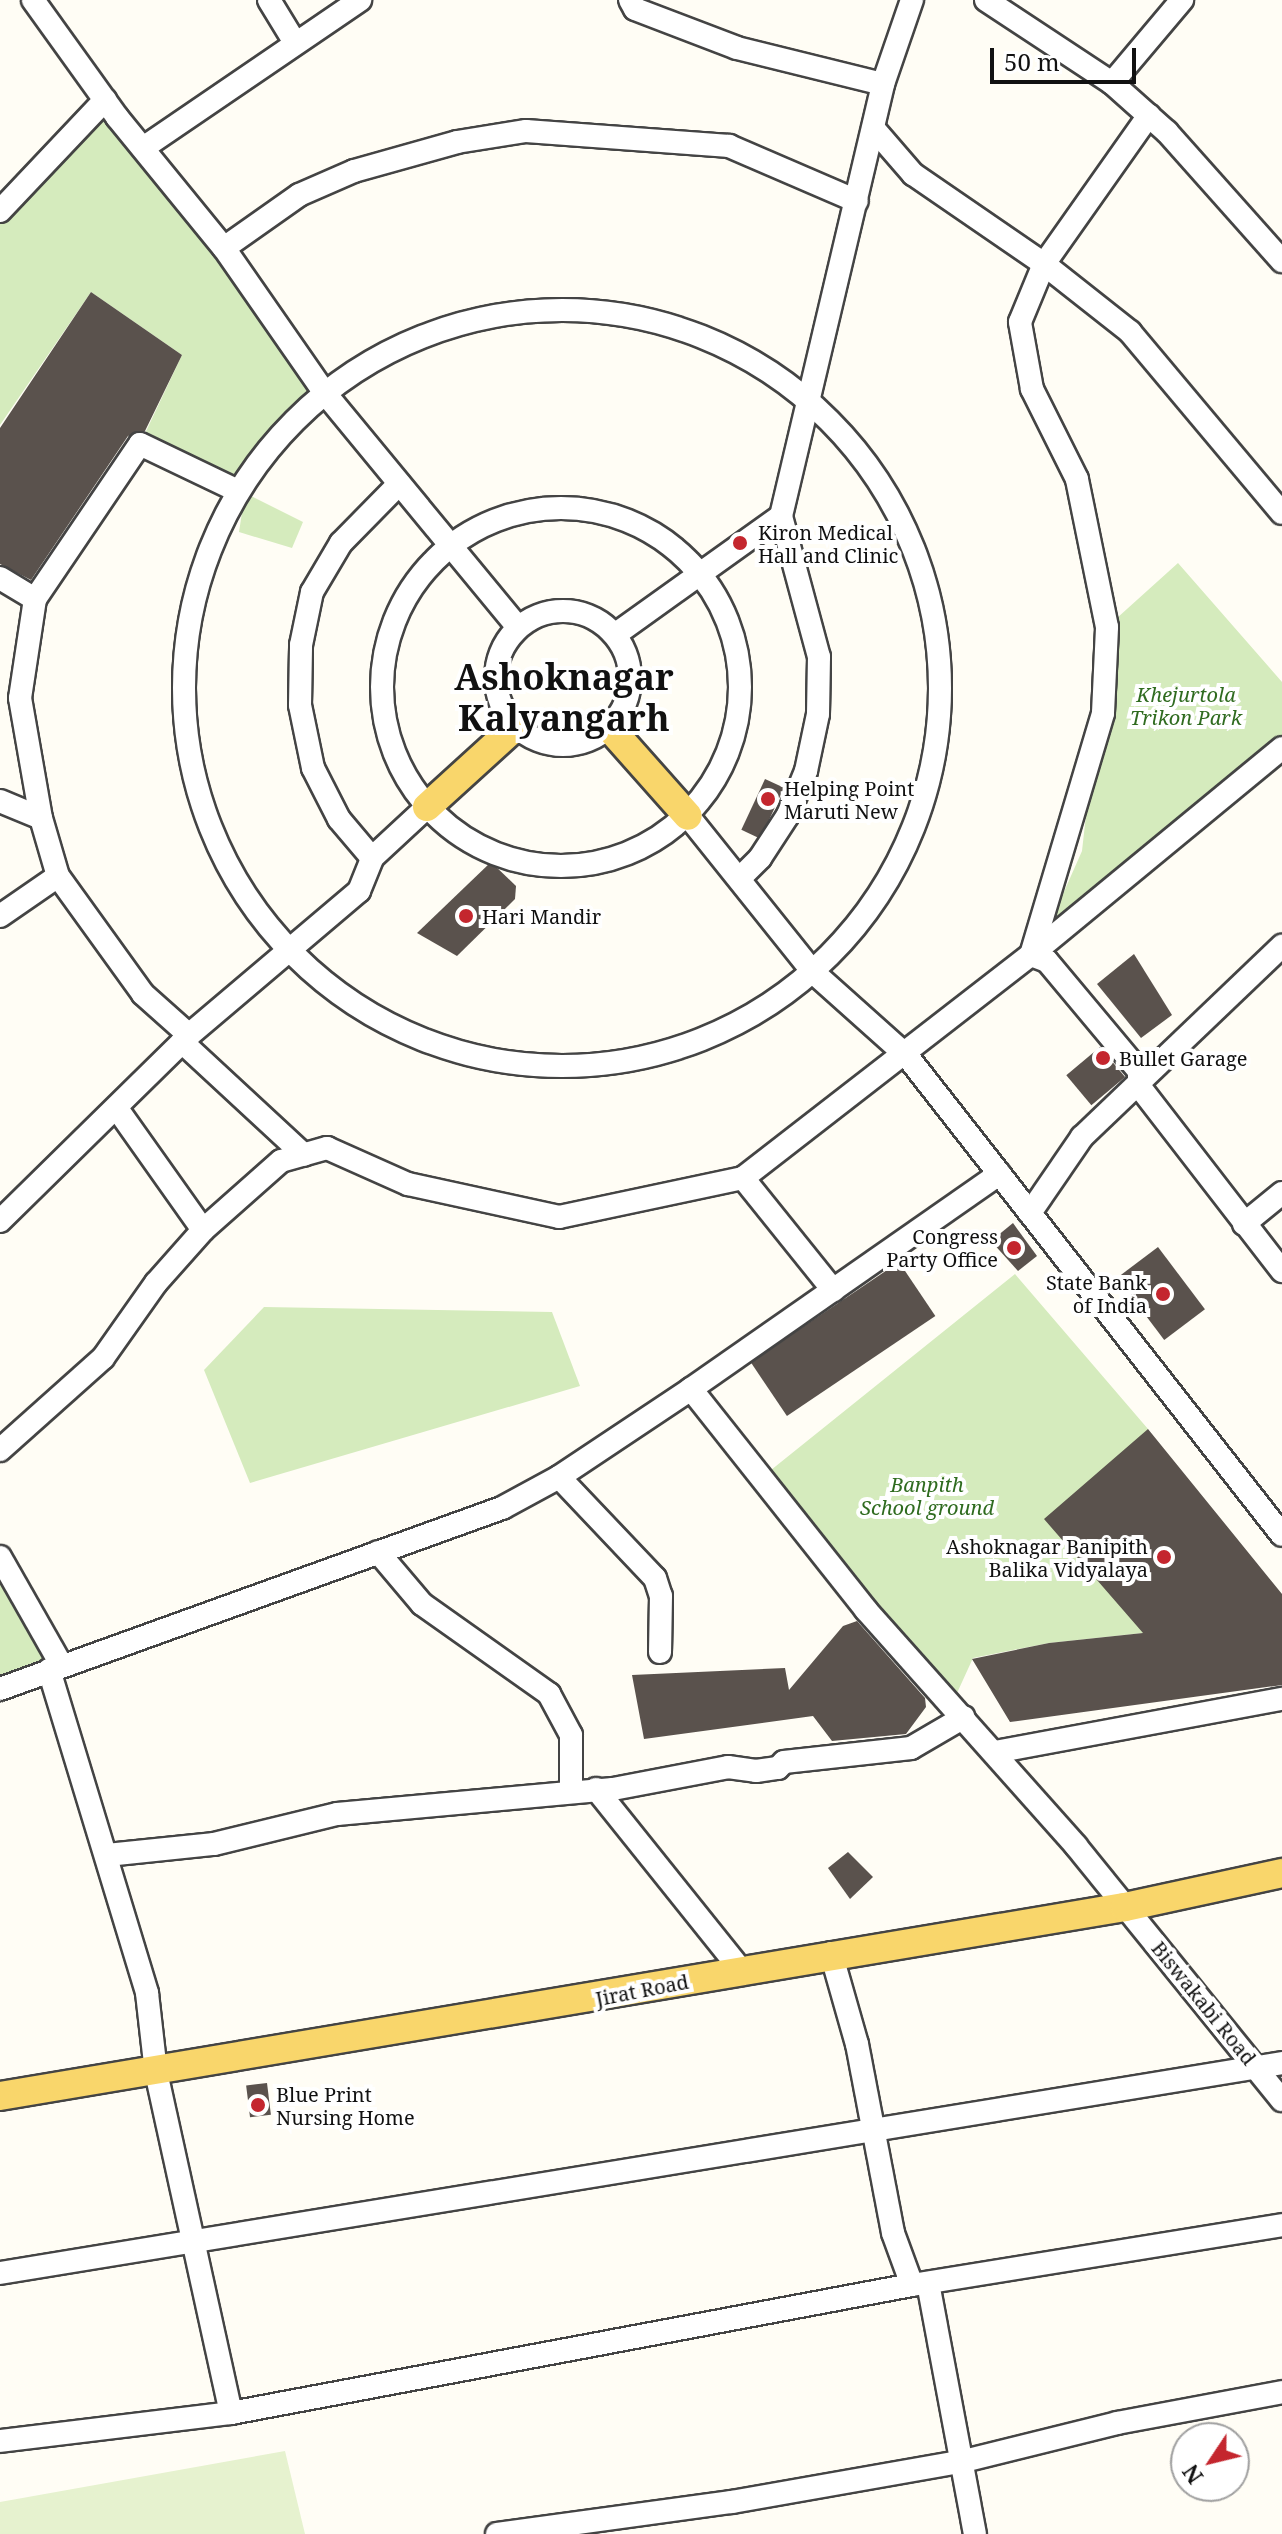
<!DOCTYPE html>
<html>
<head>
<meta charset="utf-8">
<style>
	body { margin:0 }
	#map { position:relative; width:1282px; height:2534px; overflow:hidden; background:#fffdf5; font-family:"Noto Serif",serif }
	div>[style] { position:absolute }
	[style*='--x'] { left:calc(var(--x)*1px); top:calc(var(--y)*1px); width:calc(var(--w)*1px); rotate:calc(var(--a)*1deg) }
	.green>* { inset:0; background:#d5ebbd }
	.pitch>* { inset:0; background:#e6f2cf }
	.building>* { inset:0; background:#5a524d; transform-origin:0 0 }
	.roads { filter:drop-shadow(2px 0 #444) drop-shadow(-2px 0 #444) drop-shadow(0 2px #444) drop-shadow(0 -2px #444) }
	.minor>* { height:22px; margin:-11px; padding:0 11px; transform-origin:11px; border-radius:11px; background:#fff }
	.minor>.ring { margin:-11px; padding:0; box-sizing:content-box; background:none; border:22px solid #fff; border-radius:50% }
	.major>* { height:28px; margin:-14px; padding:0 14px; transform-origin:14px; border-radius:14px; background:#f9d66b }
	.dots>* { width:22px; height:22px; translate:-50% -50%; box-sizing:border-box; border:4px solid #fff; border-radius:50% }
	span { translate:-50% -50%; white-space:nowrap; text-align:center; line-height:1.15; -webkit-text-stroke:8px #fff; paint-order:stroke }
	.poi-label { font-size:20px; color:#111 }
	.left { translate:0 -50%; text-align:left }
	.right { translate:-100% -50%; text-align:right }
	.park-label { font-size:20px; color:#2f6b1f; font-style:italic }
	.street-label { font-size:20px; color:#111 }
	.town-label { font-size:36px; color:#111; font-weight:700 }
	.north { position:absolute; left:1170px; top:2422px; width:80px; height:80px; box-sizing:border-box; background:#fff; border:2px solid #a0a0a0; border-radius:50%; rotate:235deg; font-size:22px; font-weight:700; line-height:32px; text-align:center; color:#111 }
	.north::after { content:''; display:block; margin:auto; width:28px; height:36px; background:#c4262e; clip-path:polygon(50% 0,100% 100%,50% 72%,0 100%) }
	.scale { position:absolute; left:990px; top:48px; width:146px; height:36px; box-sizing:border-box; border:4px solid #111; border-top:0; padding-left:10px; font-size:24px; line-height:28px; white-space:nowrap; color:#111; -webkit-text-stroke:6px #fff; paint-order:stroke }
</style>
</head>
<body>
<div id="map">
	<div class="green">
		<i style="clip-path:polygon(105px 100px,324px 392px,281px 433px,238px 491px,140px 444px,182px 355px,91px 292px,0 425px,0 216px)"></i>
		<i style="clip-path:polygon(245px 493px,303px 522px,292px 548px,239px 532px)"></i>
		<i style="clip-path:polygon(1178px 563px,1282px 682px,1282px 739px,1044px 937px,1082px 851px,1107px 627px)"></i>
		<i style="clip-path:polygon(1015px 1274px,1148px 1429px,1143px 1633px,1049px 1643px,973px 1658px,952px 1704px,761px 1478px)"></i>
		<i style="clip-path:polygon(264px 1307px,552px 1312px,580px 1386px,250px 1483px,204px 1370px)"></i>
		<i style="clip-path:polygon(0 1552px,62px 1666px,0 1688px)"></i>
	</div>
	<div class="pitch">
		<i style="clip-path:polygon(285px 2451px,305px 2534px,0 2534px,0 2502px)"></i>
	</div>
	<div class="building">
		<i style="clip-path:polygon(91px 292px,182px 355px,145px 431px,128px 436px,31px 580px,0 564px,0 428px)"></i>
		<i style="left:765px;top:779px;width:21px;height:56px;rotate:25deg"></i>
		<i style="clip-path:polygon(491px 862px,516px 886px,515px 899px,457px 956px,417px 933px)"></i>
		<i style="clip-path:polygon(1134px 954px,1172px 1015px,1141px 1038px,1097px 984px)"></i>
		<i style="left:1100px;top:1047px;width:39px;height:44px;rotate:50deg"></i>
		<i style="clip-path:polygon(1013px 1223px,1037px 1256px,1018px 1271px,991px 1241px)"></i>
		<i style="left:1158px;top:1247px;width:78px;height:51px;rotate:53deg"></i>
		<i style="left:899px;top:1262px;width:65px;height:179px;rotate:56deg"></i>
		<i style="clip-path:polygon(1148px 1429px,1282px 1594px,1282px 1685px,1010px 1722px,972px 1659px,1049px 1643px,1143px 1633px,1044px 1519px)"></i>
		<i style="clip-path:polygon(857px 1621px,925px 1698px,926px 1707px,906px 1734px,832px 1741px,813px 1716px,644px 1739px,632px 1675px,785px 1668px,789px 1690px,843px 1626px)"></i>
		<i style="clip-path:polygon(848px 1852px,873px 1877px,850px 1899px,828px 1868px)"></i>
		<i style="left:267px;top:2083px;width:32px;height:21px;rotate:83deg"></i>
	</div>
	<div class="roads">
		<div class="minor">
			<i style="--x:33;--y:0;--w:144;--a:54.3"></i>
			<i style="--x:117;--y:117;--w:169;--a:50.8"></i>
			<i style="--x:224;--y:248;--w:175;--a:55.2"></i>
			<i style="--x:324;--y:392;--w:303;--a:50.5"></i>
			<i style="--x:269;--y:0;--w:48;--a:58.6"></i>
			<i style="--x:630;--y:0;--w:10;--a:61"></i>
			<i style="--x:635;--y:9;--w:109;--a:20.9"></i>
			<i style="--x:737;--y:48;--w:150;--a:13.9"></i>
			<i style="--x:986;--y:0;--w:151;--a:33.4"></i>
			<i style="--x:1112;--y:83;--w:74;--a:41.7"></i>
			<i style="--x:1167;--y:132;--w:173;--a:48.3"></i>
			<i style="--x:1112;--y:83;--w:109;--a:-49.9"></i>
			<i style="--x:874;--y:129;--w:60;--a:49.1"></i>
			<i style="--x:913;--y:174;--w:159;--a:34.5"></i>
			<i style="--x:1044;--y:264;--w:182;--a:-54.8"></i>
			<i style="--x:143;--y:148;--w:263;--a:-34.3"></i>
			<i style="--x:0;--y:211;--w:153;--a:-46.6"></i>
			<i style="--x:224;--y:248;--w:92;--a:-35.2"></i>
			<i style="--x:299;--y:195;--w:60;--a:-23.6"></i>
			<i style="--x:354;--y:171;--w:107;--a:-15.7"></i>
			<i style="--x:457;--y:142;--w:70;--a:-9.1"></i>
			<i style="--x:526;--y:131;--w:204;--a:4.2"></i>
			<i style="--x:729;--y:146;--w:139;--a:23.3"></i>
			<i class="ring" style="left:184px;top:310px;width:734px;height:734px"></i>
			<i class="ring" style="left:382px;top:508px;width:336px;height:336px"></i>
			<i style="--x:0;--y:578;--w:41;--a:31"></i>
			<i style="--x:35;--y:599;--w:100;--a:98.6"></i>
			<i style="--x:20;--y:698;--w:122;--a:80.1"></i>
			<i style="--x:35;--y:599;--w:187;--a:-55.9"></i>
			<i style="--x:140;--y:444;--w:109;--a:25.6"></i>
			<i class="ring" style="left:496px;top:611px;width:112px;height:112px"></i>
			<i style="--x:616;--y:634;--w:203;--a:-35.6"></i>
			<i style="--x:0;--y:801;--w:44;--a:22.5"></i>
			<i style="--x:41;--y:818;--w:60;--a:73.7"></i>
			<i style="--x:688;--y:816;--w:200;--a:51.3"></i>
			<i style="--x:813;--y:972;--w:126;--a:41.8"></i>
			<i style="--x:907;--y:1056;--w:608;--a:51.94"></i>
			<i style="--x:372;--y:858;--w:51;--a:-130.2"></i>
			<i style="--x:339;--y:819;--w:57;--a:-117"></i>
			<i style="--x:313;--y:768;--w:64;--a:-101.7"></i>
			<i style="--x:300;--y:705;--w:60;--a:-89"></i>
			<i style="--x:301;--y:645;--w:54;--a:-78.3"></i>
			<i style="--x:312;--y:592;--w:57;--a:-59.4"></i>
			<i style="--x:341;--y:543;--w:83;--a:-45.5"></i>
			<i style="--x:741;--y:877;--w:27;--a:-45"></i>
			<i style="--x:760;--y:858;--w:51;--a:-56.9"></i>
			<i style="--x:788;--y:815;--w:48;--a:-67.8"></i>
			<i style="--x:806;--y:771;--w:58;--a:-78.1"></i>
			<i style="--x:818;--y:714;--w:57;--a:-89"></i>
			<i style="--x:819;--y:657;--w:146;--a:-105.1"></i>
			<i style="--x:781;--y:516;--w:444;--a:-76.7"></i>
			<i style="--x:883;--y:84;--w:89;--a:-71"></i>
			<i style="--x:0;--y:916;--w:70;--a:-34.6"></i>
			<i style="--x:58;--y:876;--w:145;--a:54.2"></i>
			<i style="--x:143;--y:994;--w:62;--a:41.7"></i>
			<i style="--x:1031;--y:955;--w:17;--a:21"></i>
			<i style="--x:1047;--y:961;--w:143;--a:50.1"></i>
			<i style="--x:1139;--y:1071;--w:15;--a:90"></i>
			<i style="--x:1139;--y:1086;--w:234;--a:52.3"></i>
			<i style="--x:1031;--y:955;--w:325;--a:-39.5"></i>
			<i style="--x:182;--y:1042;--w:166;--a:42.8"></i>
			<i style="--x:118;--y:1110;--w:147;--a:54.7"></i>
			<i style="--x:203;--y:1230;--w:104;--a:-41.5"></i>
			<i style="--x:281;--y:1161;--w:48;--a:-15.8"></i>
			<i style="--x:327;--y:1148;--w:89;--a:24"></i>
			<i style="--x:408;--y:1184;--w:155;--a:12.3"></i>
			<i style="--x:559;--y:1217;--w:188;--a:-12"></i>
			<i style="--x:743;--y:1178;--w:364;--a:-37.8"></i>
			<i style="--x:1031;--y:955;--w:252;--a:-73.4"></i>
			<i style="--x:1103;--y:713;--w:86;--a:-87.3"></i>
			<i style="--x:1107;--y:627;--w:151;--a:-101.5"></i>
			<i style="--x:1077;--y:479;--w:101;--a:-116.6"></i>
			<i style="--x:1032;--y:389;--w:68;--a:-100.2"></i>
			<i style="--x:1020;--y:322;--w:63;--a:-67.5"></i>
			<i style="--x:1044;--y:264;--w:110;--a:38.3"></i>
			<i style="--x:1130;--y:332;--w:236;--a:50"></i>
			<i style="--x:743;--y:1178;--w:144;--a:51.2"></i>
			<i style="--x:1030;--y:1213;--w:92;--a:-55.6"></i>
			<i style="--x:1082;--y:1137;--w:277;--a:-43.7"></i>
			<i style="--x:0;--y:1221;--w:265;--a:-44.5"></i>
			<i style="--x:189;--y:1035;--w:223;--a:-40.3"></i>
			<i style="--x:359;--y:891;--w:35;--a:-68"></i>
			<i style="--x:372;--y:858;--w:75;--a:-42.8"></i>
			<i style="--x:1244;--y:1224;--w:49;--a:-39.2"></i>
			<i style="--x:691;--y:1389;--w:282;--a:51.6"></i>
			<i style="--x:866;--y:1610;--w:316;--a:48.3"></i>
			<i style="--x:1076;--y:1846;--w:327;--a:51"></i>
			<i style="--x:0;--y:1450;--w:138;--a:-41.8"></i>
			<i style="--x:103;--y:1358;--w:92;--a:-54.8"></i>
			<i style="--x:156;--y:1283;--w:71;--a:-48.4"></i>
			<i style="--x:559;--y:1477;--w:139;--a:46.5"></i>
			<i style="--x:655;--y:1578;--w:19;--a:72"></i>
			<i style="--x:661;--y:1596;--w:56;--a:91"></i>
			<i style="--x:378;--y:1552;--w:68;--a:49.8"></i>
			<i style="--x:422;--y:1604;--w:156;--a:35.3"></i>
			<i style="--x:549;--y:1694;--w:47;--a:61.8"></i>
			<i style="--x:571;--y:1735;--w:55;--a:90"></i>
			<i style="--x:0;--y:1557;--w:125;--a:60.4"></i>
			<i style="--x:49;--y:1670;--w:338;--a:73.1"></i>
			<i style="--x:147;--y:1993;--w:80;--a:83.5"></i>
			<i style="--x:156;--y:2072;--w:349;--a:77.6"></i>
			<i style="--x:0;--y:1689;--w:534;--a:-19.83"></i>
			<i style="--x:502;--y:1508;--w:65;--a:-28.5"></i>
			<i style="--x:559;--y:1477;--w:159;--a:-33.7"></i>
			<i style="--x:691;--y:1389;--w:376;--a:-34.9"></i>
			<i style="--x:995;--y:1752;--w:292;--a:-10.5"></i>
			<i style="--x:596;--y:1789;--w:232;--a:51.3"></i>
			<i style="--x:107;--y:1855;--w:108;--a:-5.9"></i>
			<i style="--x:214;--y:1844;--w:127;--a:-13.7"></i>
			<i style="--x:337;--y:1814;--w:277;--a:-5.2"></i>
			<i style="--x:613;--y:1789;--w:117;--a:-10.8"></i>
			<i style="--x:728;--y:1767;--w:28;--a:8"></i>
			<i style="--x:756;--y:1771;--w:22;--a:-8"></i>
			<i style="--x:778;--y:1768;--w:8;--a:-45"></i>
			<i style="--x:784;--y:1762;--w:128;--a:-6.3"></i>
			<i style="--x:911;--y:1748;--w:61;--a:-30.3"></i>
			<i style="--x:831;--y:1953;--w:95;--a:74.1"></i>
			<i style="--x:857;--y:2044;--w:192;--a:79.2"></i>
			<i style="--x:893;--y:2233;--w:55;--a:69.9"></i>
			<i style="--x:0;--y:2273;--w:1299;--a:-9.3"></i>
			<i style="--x:928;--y:2283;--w:255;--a:79.4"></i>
			<i style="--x:0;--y:2441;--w:233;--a:-6.9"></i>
			<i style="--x:231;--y:2413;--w:693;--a:-10.65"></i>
			<i style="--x:912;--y:2285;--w:375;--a:-9.2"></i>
			<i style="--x:497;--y:2534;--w:237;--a:-7.8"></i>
			<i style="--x:732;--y:2502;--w:236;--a:-10"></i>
			<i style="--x:964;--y:2461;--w:158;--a:-13.9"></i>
			<i style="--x:1117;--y:2423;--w:168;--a:-10.6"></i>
		</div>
		<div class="major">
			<i style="--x:608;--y:726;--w:120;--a:48.4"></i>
			<i style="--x:427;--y:807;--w:120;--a:-42.3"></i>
			<i style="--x:0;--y:2096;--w:1141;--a:-9.54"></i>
			<i style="--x:1125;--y:1907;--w:161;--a:-12.2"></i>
		</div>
	</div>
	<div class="dots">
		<i style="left:740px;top:543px;background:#c4262e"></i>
		<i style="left:768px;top:799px;background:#c4262e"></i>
		<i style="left:466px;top:916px;background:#c4262e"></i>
		<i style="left:1103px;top:1058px;background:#c4262e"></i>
		<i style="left:1014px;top:1248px;background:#c4262e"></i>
		<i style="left:1163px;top:1294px;background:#c4262e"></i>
		<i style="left:1164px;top:1557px;background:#c4262e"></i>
		<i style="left:258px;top:2105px;background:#c4262e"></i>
	</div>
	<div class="poi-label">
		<span class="left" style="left:758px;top:544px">Kiron Medical<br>Hall and Clinic</span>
		<span class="left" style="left:784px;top:800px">Helping Point<br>Maruti New</span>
		<span class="left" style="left:482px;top:916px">Hari Mandir</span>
		<span class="left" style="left:1119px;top:1058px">Bullet Garage</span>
		<span class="right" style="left:998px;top:1248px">Congress<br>Party Office</span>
		<span class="right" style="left:1147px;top:1294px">State Bank<br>of India</span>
		<span class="right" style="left:1148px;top:1558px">Ashoknagar Banipith<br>Balika Vidyalaya</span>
		<span class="left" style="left:276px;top:2106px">Blue Print<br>Nursing Home</span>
	</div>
	<div class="park-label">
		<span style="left:1186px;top:706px">Khejurtola<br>Trikon Park</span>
		<span style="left:927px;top:1496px">Banpith<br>School ground</span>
	</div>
	<div class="street-label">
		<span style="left:642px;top:1990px;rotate:-11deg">Jirat Road</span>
		<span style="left:1204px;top:2003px;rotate:51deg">Biswakabi Road</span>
	</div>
	<div class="town-label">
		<span style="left:564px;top:697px">Ashoknagar<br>Kalyangarh</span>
	</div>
	<div class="north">N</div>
	<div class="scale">50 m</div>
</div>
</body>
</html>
